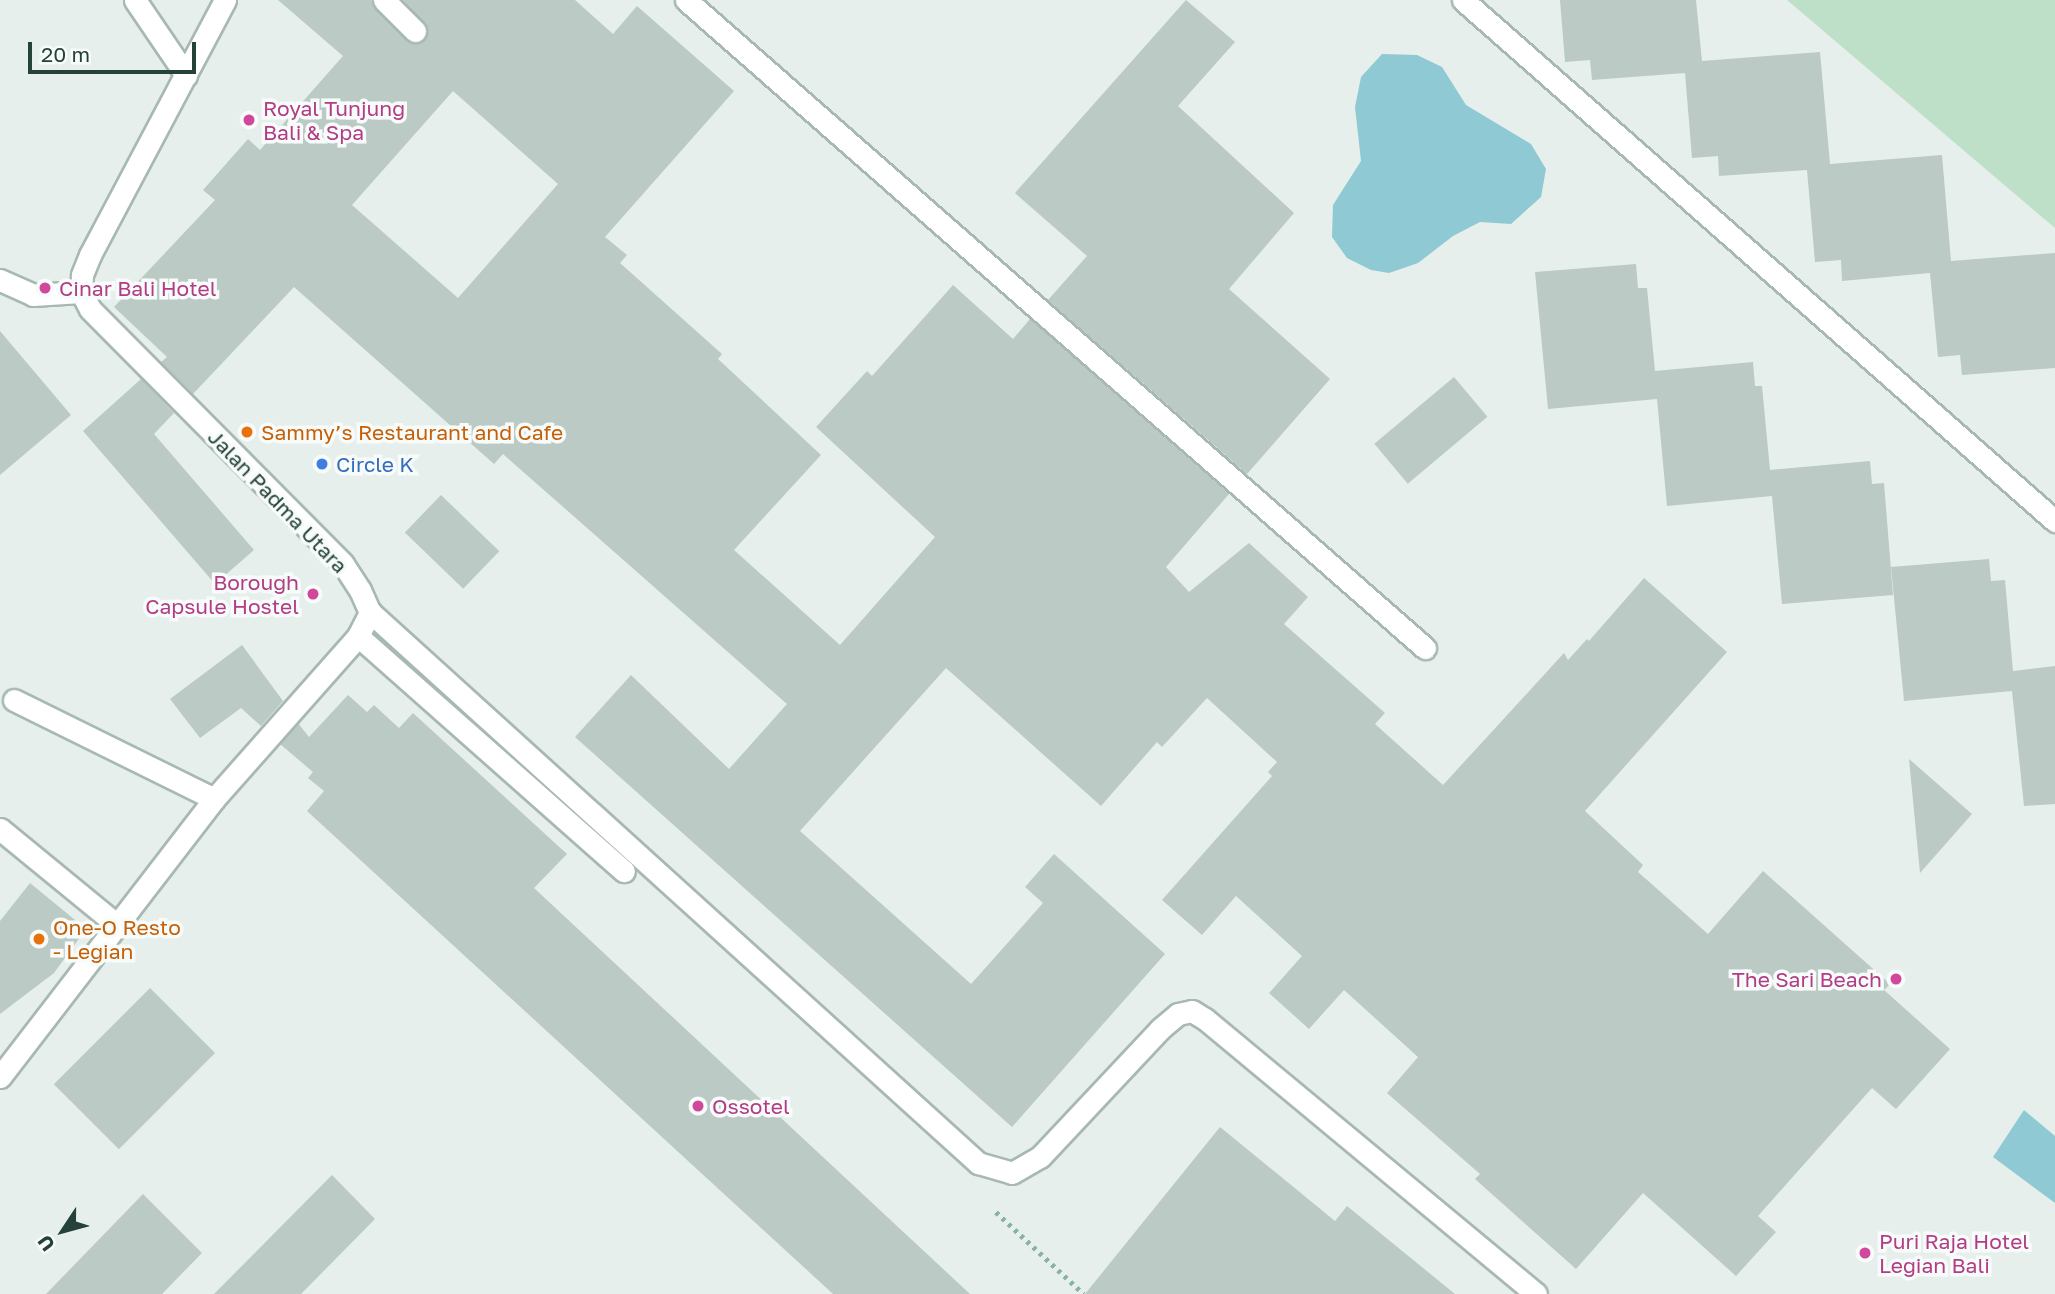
<!DOCTYPE html>
<html>
<head>
<meta charset="utf-8">
<style>
	body { margin:0 }
	#map { position:relative; width:2055px; height:1294px; overflow:hidden; background:#e6efeb; font-family:"Golos Text",sans-serif }
	div>[style] { position:absolute }
	[style*='--x'] { left:calc(var(--x)*1px); top:calc(var(--y)*1px); width:calc(var(--w)*1px); rotate:calc(var(--a)*1deg) }
	.green>* { inset:0; background:#bfe0c8 }
	.water>* { inset:0; background:#8ec9d4 }
	.building>* { inset:0; background:#bbcac4; transform-origin:0 0 }
	.path>* { height:4.5px; margin-top:-2.25px; transform-origin:0; background:repeating-linear-gradient(90deg,#86b3a5 0 3.5px,transparent 0 8.5px) }
	.roads { filter:drop-shadow(2px 0 #a8b8b2) drop-shadow(-2px 0 #a8b8b2) drop-shadow(0 2px #a8b8b2) drop-shadow(0 -2px #a8b8b2) }
	.minor>* { height:21px; margin:-10.5px; padding:0 10.5px; transform-origin:10.5px; border-radius:10.5px; background:#fff }
	.dots>* { width:19px; height:19px; translate:-50% -50%; box-sizing:border-box; border:4px solid #f7fbf9; border-radius:50% }
	span { translate:-50% -50%; white-space:nowrap; text-align:center; line-height:1.15; -webkit-text-stroke:7px #f7fbf9; paint-order:stroke }
	.hotel-label { font-size:21px; color:#b23c85 }
	.left { translate:0 -50%; text-align:left }
	.right { translate:-100% -50%; text-align:right }
	.food-label { font-size:21px; color:#c56008 }
	.shop-label { font-size:21px; color:#366cbe }
	.street-label { font-size:21px; color:#24423a }
	.north { position:absolute; left:28px; top:1196px; width:70px; height:70px; -webkit-text-stroke:5px #f7fbf9; paint-order:stroke; rotate:234deg; font-size:19px; font-weight:700; line-height:28px; text-align:center; color:#24423a }
	.north::after { content:''; display:block; margin:auto; width:24px; height:32px; background:#24423a; clip-path:polygon(50% 0,100% 100%,50% 72%,0 100%) }
	.scale { position:absolute; left:28px; top:42px; width:168px; height:32px; box-sizing:border-box; border:4px solid #24423a; border-top:0; padding-left:9px; font-size:21px; line-height:24px; white-space:nowrap; color:#24423a; -webkit-text-stroke:5px #f7fbf9; paint-order:stroke }
</style>
</head>
<body>
<div id="map">
	<div class="green">
		<i style="clip-path:polygon(1787px 0,2055px 0,2055px 228px)"></i>
	</div>
	<div class="water">
		<i style="clip-path:polygon(1382px 54px,1417px 55px,1442px 67px,1466px 105px,1531px 144px,1546px 169px,1541px 197px,1511px 224px,1480px 222px,1453px 236px,1418px 263px,1389px 273px,1371px 270px,1347px 258px,1332px 237px,1333px 205px,1361px 161px,1355px 107px,1361px 77px)"></i>
		<i style="clip-path:polygon(2024px 1110px,2055px 1136px,2055px 1203px,1993px 1157px)"></i>
	</div>
	<div class="building">
		<i style="clip-path:polygon(evenodd,278px 0,371px 0,375px 9px,412px 44px,424px 41px,428px 28px,403px 0,575px 0,613px 34px,637px 6px,734px 91px,605px 237px,627px 255px,620px 263px,722px 354px,718px 359px,821px 455px,734px 550px,840px 645px,935px 537px,816px 427px,867px 371px,872px 376px,953px 285px,1013px 339px,1030px 319px,1229px 494px,1166px 567px,1189px 592px,1249px 543px,1308px 597px,1284px 624px,1385px 713px,1375px 724px,1443px 785px,1564px 653px,1568px 660px,1587px 639px,1589px 641px,1644px 578px,1727px 652px,1585px 811px,1643px 865px,1638px 872px,1708px 934px,1763px 871px,1890px 984px,1884px 990px,1950px 1049px,1896px 1109px,1872px 1088px,1758px 1216px,1776px 1232px,1736px 1276px,1643px 1193px,1576px 1269px,1475px 1179px,1480px 1174px,1387px 1093px,1418px 1057px,1344px 990px,1309px 1029px,1269px 993px,1302px 956px,1236px 896px,1202px 935px,1162px 900px,1272px 776px,1268px 772px,1277px 762px,1207px 698px,1162px 747px,1157px 742px,1101px 806px,946px 668px,800px 831px,971px 984px,1043px 903px,1025px 887px,1054px 854px,1165px 954px,1012px 1127px,575px 737px,631px 675px,729px 769px,787px 704px,503px 454px,494px 464px,294px 287px,193px 394px,161px 362px,167px 357px,114px 307px,215px 200px,203px 190px,248px 139px,260px 150px,343px 56px,278px 0,453px 91px,558px 184px,458px 298px,352px 205px,453px 91px)"></i>
		<i style="clip-path:polygon(1186px 0,1235px 42px,1178px 106px,1294px 213px,1229px 289px,1330px 379px,1247px 474px,1048px 300px,1087px 256px,1015px 193px)"></i>
		<i style="clip-path:polygon(1560px 0,1696px 0,1702px 61px,1820px 52px,1830px 164px,1942px 155px,1951px 261px,2055px 253px,2055px 368px,1962px 375px,1960px 355px,1938px 357px,1930px 273px,1842px 281px,1841px 260px,1815px 262px,1807px 170px,1719px 176px,1718px 156px,1692px 158px,1685px 73px,1592px 80px,1590px 60px,1565px 62px)"></i>
		<i style="clip-path:polygon(1636px 264px,1638px 288px,1647px 288px,1655px 371px,1753px 362px,1755px 386px,1762px 386px,1770px 470px,1870px 461px,1872px 484px,1884px 483px,1893px 595px,1782px 604px,1772px 496px,1667px 506px,1657px 399px,1548px 409px,1535px 272px)"></i>
		<i style="clip-path:polygon(0 331px,71px 415px,0 475px)"></i>
		<i style="left:1454px;top:377px;width:52px;height:104px;rotate:50deg"></i>
		<i style="clip-path:polygon(141px 379px,174px 413px,154px 434px,254px 550px,215px 584px,83px 431px)"></i>
		<i style="left:441px;top:495px;width:81px;height:52px;rotate:44deg"></i>
		<i style="clip-path:polygon(1989px 559px,1991px 581px,2005px 580px,2013px 671px,2055px 666px,2055px 804px,2024px 806px,2012px 691px,1904px 701px,1891px 567px)"></i>
		<i style="clip-path:polygon(242px 645px,283px 701px,261px 726px,241px 708px,200px 738px,170px 699px)"></i>
		<i style="clip-path:polygon(348px 695px,367px 712px,374px 705px,399px 728px,413px 713px,567px 854px,534px 888px,970px 1294px,833px 1294px,307px 811px,324px 791px,308px 778px,313px 772px,280px 744px,298px 723px,309px 737px)"></i>
		<i style="clip-path:polygon(1909px 759px,1972px 814px,1920px 873px)"></i>
		<i style="clip-path:polygon(30px 883px,86px 929px,54px 973px,0 1014px,0 921px)"></i>
		<i style="left:150px;top:988px;width:92px;height:136px;rotate:45deg"></i>
		<i style="clip-path:polygon(1220px 1127px,1335px 1221px,1347px 1206px,1455px 1294px,1085px 1294px)"></i>
		<i style="clip-path:polygon(332px 1175px,375px 1219px,301px 1294px,214px 1294px)"></i>
		<i style="clip-path:polygon(143px 1194px,202px 1253px,162px 1294px,46px 1294px)"></i>
	</div>
	<div class="path">
		<i style="--x:996;--y:1212;--w:120;--a:43"></i>
	</div>
	<div class="roads">
		<div class="minor">
			<i style="--x:135;--y:0;--w:91;--a:55.8"></i>
			<i style="--x:225;--y:0;--w:289;--a:117.9"></i>
			<i style="--x:90;--y:255;--w:22;--a:112"></i>
			<i style="--x:82;--y:275;--w:17;--a:93"></i>
			<i style="--x:81;--y:292;--w:19;--a:62"></i>
			<i style="--x:90;--y:309;--w:359;--a:45.2"></i>
			<i style="--x:343;--y:564;--w:31;--a:57"></i>
			<i style="--x:360;--y:590;--w:24;--a:66"></i>
			<i style="--x:370;--y:612;--w:821;--a:42.18"></i>
			<i style="--x:978;--y:1163;--w:35;--a:16"></i>
			<i style="--x:1012;--y:1173;--w:32;--a:-30"></i>
			<i style="--x:1040;--y:1157;--w:175;--a:-46.8"></i>
			<i style="--x:1160;--y:1029;--w:23;--a:-40"></i>
			<i style="--x:1178;--y:1014;--w:14;--a:-12"></i>
			<i style="--x:1192;--y:1011;--w:15;--a:32"></i>
			<i style="--x:1205;--y:1019;--w:430;--a:39.7"></i>
			<i style="--x:384;--y:0;--w:44;--a:45"></i>
			<i style="--x:686;--y:0;--w:983;--a:41.25"></i>
			<i style="--x:1463;--y:0;--w:789;--a:41.35"></i>
			<i style="--x:0;--y:280;--w:36;--a:24"></i>
			<i style="--x:33;--y:295;--w:48;--a:-3.6"></i>
			<i style="--x:358;--y:636;--w:355;--a:41.5"></i>
			<i style="--x:14;--y:700;--w:223;--a:26.3"></i>
			<i style="--x:0;--y:829;--w:150;--a:39.3"></i>
			<i style="--x:0;--y:1077;--w:351;--a:-52.4"></i>
			<i style="--x:214;--y:799;--w:217;--a:-48.5"></i>
			<i style="--x:358;--y:636;--w:27;--a:-63"></i>
		</div>
	</div>
	<div class="dots">
		<i style="left:249px;top:120px;background:#d1479c"></i>
		<i style="left:45px;top:288px;background:#d1479c"></i>
		<i style="left:247px;top:432px;background:#e8710a"></i>
		<i style="left:322px;top:464px;background:#3f7fe0"></i>
		<i style="left:313px;top:594px;background:#d1479c"></i>
		<i style="left:39px;top:939px;background:#e8710a"></i>
		<i style="left:1896px;top:979px;background:#d1479c"></i>
		<i style="left:698px;top:1106px;background:#d1479c"></i>
		<i style="left:1865px;top:1253px;background:#d1479c"></i>
	</div>
	<div class="hotel-label">
		<span class="left" style="left:263px;top:120px">Royal Tunjung<br>Bali &amp; Spa</span>
		<span class="left" style="left:59px;top:288px">Cinar Bali Hotel</span>
		<span class="right" style="left:299px;top:594px">Borough<br>Capsule Hostel</span>
		<span class="right" style="left:1882px;top:979px">The Sari Beach</span>
		<span class="left" style="left:712px;top:1106px">Ossotel</span>
		<span class="left" style="left:1879px;top:1253px">Puri Raja Hotel<br>Legian Bali</span>
	</div>
	<div class="food-label">
		<span class="left" style="left:261px;top:432px">Sammy’s Restaurant and Cafe</span>
		<span class="left" style="left:53px;top:939px">One-O Resto<br>- Legian</span>
	</div>
	<div class="shop-label">
		<span class="left" style="left:336px;top:464px">Circle K</span>
	</div>
	<div class="street-label">
		<span style="left:278px;top:501px;rotate:46deg">Jalan Padma Utara</span>
	</div>
	<div class="north">U</div>
	<div class="scale">20 m</div>
</div>
</body>
</html>
